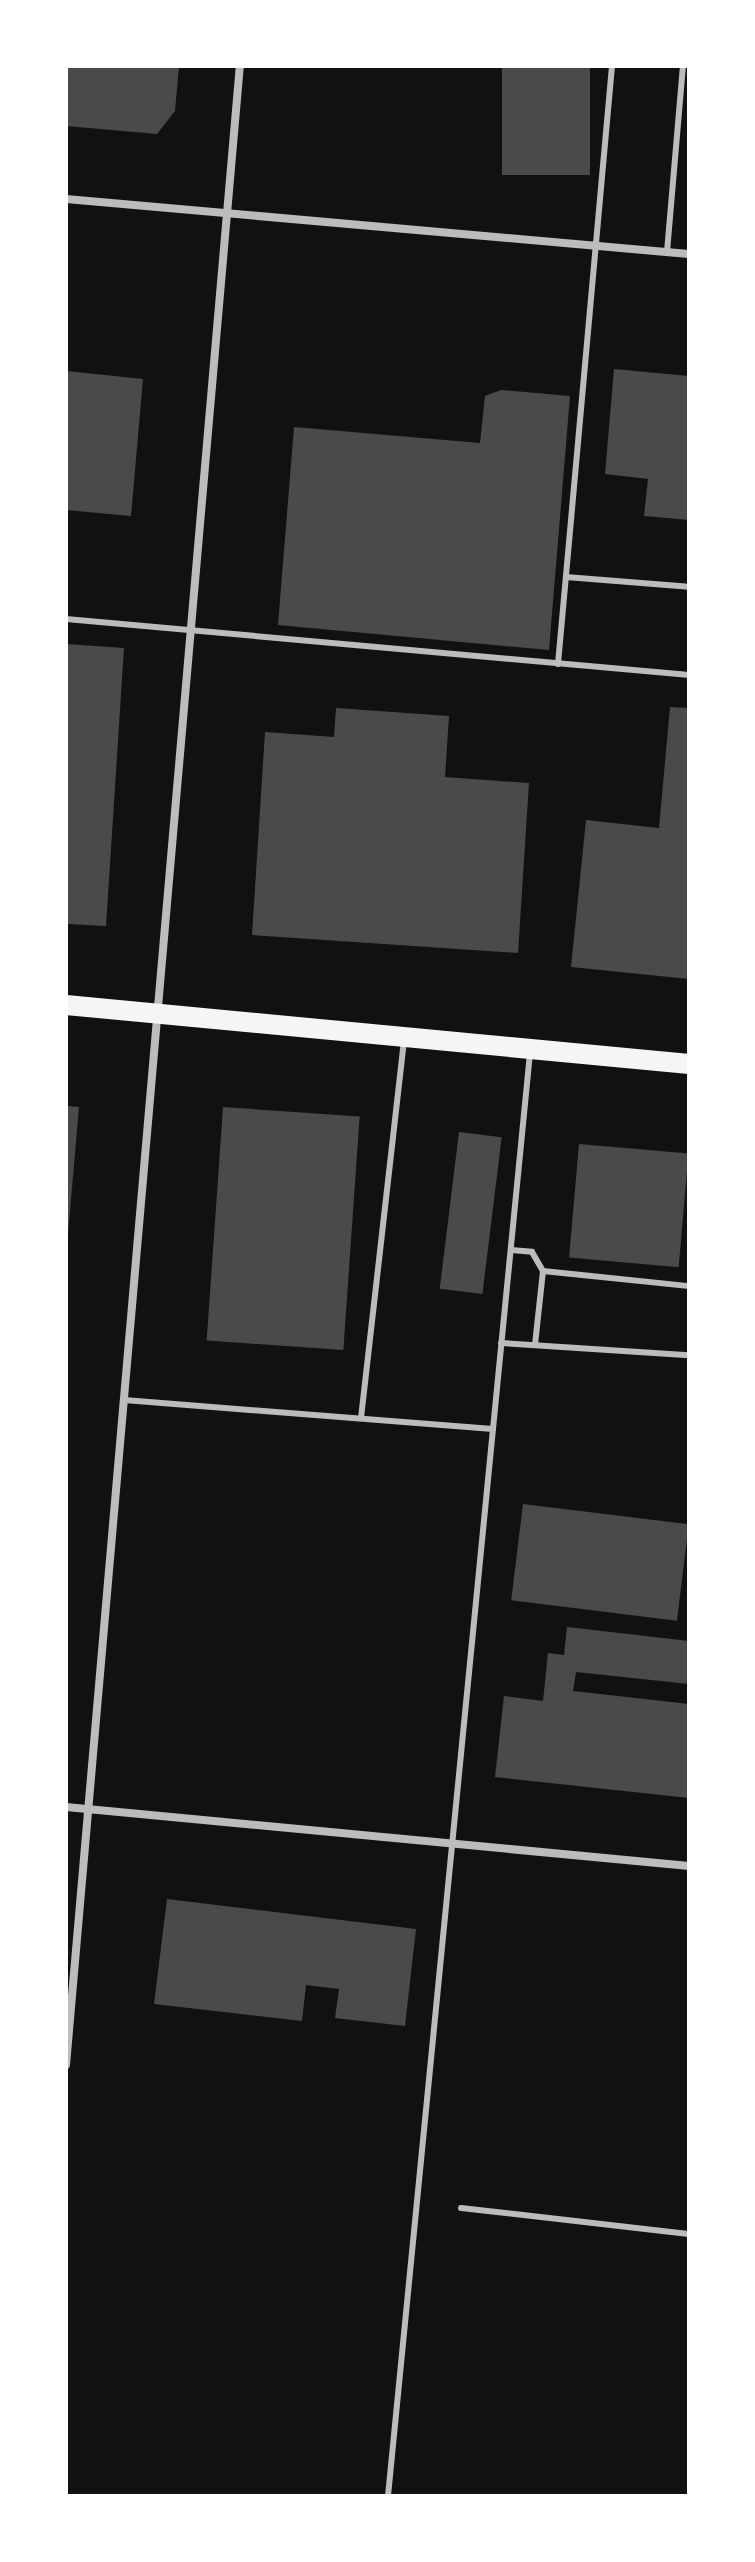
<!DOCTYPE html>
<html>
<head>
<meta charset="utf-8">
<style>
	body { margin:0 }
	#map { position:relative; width:755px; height:2562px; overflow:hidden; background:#111; font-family:"Crimson Pro",serif }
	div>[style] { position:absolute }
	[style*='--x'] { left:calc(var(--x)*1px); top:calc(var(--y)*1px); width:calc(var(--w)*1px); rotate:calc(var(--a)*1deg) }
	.building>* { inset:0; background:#4a4a4a; transform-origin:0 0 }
	.service>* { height:6px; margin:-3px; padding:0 3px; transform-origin:3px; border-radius:3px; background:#bcbcbc }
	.minor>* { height:8px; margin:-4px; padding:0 4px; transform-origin:4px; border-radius:4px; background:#bcbcbc }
	.primary>* { height:20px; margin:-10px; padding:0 10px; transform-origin:10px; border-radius:10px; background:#f5f5f5 }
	span { translate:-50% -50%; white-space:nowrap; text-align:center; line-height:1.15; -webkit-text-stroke:7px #fff; paint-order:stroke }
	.frame { position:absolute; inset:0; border:68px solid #fff; pointer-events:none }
</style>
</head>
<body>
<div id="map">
	<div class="building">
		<i style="clip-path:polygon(66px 66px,179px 66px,175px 111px,157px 134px,66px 126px)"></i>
		<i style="left:502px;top:66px;width:88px;height:109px"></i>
		<i style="clip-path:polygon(614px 369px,689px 376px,689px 520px,644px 516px,648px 479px,605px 474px)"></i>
		<i style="clip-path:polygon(66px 371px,143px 379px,131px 516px,66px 510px)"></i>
		<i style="clip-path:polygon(501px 390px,570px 396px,549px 650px,278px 625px,294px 427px,480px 443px,485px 396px)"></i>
		<i style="clip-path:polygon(66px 644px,124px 648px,106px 926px,66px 924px)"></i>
		<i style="clip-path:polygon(670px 707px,689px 708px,689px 979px,571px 967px,586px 820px,659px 828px)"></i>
		<i style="clip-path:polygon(336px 708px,449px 716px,445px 777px,529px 783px,518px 953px,252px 935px,265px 732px,334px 737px)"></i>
		<i style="clip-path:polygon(66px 1106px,79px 1107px,68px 1234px,66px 1234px)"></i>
		<i style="left:223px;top:1107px;width:137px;height:234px;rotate:4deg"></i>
		<i style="left:459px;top:1132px;width:43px;height:158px;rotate:7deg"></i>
		<i style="left:579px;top:1144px;width:110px;height:114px;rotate:5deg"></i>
		<i style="left:523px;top:1504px;width:167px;height:97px;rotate:7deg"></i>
		<i style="clip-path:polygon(567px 1627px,689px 1641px,689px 1684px,576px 1672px,573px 1691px,689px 1704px,689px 1798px,495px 1777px,504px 1696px,543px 1701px,548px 1653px,564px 1655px)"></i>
		<i style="clip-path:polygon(167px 1899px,416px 1929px,405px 2026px,335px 2018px,339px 1989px,306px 1985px,302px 2021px,154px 2004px)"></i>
	</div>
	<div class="service">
		<i style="--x:667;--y:252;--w:187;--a:-85.1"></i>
		<i style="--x:566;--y:577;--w:123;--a:4.6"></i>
		<i style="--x:66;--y:619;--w:626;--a:5.14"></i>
		<i style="--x:558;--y:664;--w:600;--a:-84.84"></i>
		<i style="--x:511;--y:1250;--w:21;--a:5"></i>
		<i style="--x:532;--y:1252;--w:22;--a:60"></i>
		<i style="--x:543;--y:1271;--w:74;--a:96.2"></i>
		<i style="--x:543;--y:1271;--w:147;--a:5.9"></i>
		<i style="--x:501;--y:1343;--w:188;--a:3.7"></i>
		<i style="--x:124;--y:1400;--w:370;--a:4.5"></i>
		<i style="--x:361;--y:1418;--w:380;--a:-83.5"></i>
		<i style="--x:461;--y:2208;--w:229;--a:6.5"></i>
		<i style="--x:388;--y:2496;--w:1451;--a:-84.38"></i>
	</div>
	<div class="minor">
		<i style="--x:66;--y:199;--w:625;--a:5.05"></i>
		<i style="--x:66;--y:1807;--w:626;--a:5.41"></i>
		<i style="--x:66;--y:2065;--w:2007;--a:-85.03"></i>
	</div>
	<div class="primary">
		<i style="--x:66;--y:1005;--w:626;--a:5.41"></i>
	</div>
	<div class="frame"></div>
</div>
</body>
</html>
